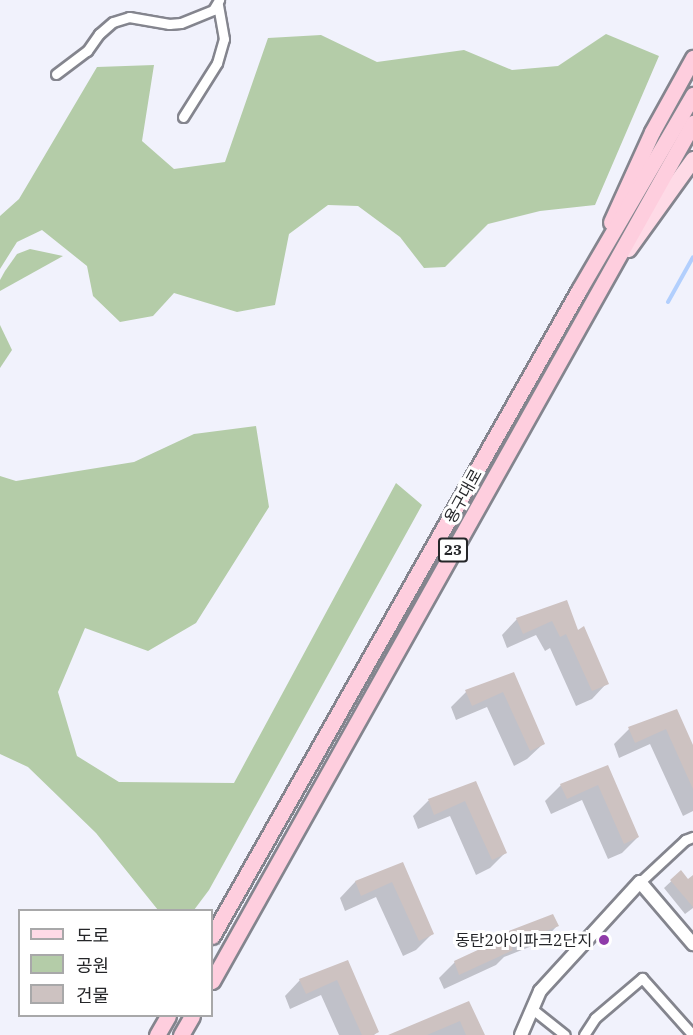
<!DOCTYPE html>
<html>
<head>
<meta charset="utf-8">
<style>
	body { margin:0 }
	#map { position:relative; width:693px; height:1035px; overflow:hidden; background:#f1f2fc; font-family:"IBM Plex Serif","Noto Sans KR",serif }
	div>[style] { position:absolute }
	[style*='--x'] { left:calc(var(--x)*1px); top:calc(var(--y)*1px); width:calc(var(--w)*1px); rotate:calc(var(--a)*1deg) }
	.green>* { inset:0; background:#b4cca8 }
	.shadow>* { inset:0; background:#0003 }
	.stream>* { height:4px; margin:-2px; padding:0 2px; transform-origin:2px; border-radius:2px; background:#b2cffd }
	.building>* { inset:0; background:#cdc2c1 }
	.roads { filter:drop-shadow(2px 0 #84858e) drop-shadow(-2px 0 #84858e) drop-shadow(0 2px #84858e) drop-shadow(0 -2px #84858e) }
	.minor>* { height:9px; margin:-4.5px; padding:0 4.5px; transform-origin:4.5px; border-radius:4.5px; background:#fff }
	.tertiary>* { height:12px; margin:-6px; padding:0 6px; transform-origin:6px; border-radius:6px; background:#fff }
	.primary>* { height:15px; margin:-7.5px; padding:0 7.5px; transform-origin:7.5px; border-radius:7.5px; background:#fedae6 }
	.trunk>* { height:15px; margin:-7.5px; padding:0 7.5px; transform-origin:7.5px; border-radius:7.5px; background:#fecede }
	.dots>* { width:16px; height:16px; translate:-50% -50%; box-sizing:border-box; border:3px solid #fff; border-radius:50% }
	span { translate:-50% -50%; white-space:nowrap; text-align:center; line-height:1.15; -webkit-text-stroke:6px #fff; paint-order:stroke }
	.shield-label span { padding:2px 4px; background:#fff; border:2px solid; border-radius:4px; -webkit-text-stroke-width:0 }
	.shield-label { font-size:15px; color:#252629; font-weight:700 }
	.street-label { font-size:16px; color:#252629 }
	.poi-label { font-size:16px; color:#252629 }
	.right { translate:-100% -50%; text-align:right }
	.legend { position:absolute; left:18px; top:909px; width:195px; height:108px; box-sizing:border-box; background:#fff; border:2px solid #a8a8a9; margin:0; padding:8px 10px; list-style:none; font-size:18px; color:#252629 }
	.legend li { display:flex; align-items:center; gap:12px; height:30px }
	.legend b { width:30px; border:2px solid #a8a8a9 }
</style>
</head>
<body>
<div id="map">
	<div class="green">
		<i style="clip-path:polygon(606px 34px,659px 56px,595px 205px,540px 211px,488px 224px,445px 267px,424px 268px,400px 237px,358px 206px,328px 205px,289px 234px,275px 305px,237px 312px,174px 293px,153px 316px,120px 322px,93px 296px,87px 266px,42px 230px,17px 242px,0 269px,0 216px,19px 199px,97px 67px,154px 65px,142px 141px,174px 169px,225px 162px,268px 38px,321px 35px,377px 62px,464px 50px,512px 70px,558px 66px)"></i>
		<i style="clip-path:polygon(30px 249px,63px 256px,0 291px,0 280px,5px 271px,17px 254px)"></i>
		<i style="clip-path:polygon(0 325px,12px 350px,0 368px)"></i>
		<i style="clip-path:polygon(256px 426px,269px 507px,196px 623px,148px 651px,85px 628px,58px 692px,77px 756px,119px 782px,234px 783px,396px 483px,422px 505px,209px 890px,194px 910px,158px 910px,96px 833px,28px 767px,0 754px,0 476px,16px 481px,134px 462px,194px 434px)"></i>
	</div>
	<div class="shadow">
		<i style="clip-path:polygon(566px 602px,578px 632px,607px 683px,592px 699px,576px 706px,550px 648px,545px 651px,536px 635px,507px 648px,502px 635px,517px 619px)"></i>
		<i style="clip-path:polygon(513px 674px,543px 744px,527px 759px,514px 766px,487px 707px,456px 720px,451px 707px,466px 692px)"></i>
		<i style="clip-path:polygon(676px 711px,693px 748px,693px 811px,683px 816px,650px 744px,619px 758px,614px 744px,629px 729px)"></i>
		<i style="clip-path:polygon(608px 767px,638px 837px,622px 853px,608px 859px,582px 800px,551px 814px,545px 801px,561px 785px)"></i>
		<i style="clip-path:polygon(475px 783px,505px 853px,490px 868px,476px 875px,450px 816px,418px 829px,413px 816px,428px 801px)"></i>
		<i style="clip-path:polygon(402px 864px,432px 934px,416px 950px,403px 956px,376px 897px,345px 911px,340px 898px,355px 882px)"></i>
		<i style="clip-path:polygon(680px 873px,688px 881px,693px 877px,693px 908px,685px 914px,664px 888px)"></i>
		<i style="clip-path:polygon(552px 916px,557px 926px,542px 942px,504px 957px,496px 965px,444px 989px,439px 978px,455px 962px,499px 942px,507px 934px)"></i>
		<i style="clip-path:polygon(347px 962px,377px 1032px,374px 1035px,339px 1035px,321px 995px,290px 1009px,285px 996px,300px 980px)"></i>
		<i style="clip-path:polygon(469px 1003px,483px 1035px,394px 1035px)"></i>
	</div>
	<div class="stream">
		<i style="--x:668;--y:302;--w:51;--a:-60.9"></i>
	</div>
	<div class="building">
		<i style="clip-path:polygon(567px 600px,578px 630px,584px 626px,609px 684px,592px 691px,566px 634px,560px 637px,552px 621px,523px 634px,516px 618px)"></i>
		<i style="clip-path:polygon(514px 672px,545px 744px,530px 751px,503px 692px,472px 706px,465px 690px)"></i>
		<i style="clip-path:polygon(677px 709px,693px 745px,693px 789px,666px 729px,635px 743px,628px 727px)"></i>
		<i style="clip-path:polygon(608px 765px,639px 837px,624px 844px,598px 785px,567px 799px,560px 784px)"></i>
		<i style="clip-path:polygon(476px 781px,507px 853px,492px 860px,465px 801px,434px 815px,428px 799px)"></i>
		<i style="clip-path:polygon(403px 862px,434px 934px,419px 941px,392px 882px,361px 896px,355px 881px)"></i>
		<i style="clip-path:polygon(681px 870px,688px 879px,693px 875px,693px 907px,670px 880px)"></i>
		<i style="clip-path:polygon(553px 914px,559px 926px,511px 945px,513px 950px,459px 975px,454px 961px,508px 936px,506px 932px)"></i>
		<i style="clip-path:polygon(348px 960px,379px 1032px,373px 1035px,362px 1035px,337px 980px,306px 994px,299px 979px)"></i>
		<i style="clip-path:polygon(469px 1001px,485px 1035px,466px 1035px,460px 1021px,427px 1035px,388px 1035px)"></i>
	</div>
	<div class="roads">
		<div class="minor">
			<i style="--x:56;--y:74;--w:39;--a:-37"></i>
			<i style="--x:87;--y:51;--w:21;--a:-55"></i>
			<i style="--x:99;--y:34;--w:18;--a:-41"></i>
			<i style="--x:113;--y:22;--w:17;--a:-17"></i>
			<i style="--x:129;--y:17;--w:41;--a:9.9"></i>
			<i style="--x:169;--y:24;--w:12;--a:-5"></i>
			<i style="--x:181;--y:23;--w:35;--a:-22"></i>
			<i style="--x:213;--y:10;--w:12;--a:-59"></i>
			<i style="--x:183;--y:117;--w:64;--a:-57.8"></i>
			<i style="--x:217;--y:63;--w:25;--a:-74"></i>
			<i style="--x:224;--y:39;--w:36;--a:-100"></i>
			<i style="--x:640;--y:882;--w:62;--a:-43"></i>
			<i style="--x:685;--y:840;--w:9;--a:-21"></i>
			<i style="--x:531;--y:1008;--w:43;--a:38.5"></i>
			<i style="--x:584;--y:1035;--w:20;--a:-57"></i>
			<i style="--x:595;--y:1018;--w:62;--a:-40.4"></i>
			<i style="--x:642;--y:978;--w:76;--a:48.2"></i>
		</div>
		<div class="tertiary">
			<i style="--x:521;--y:1035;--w:48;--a:-66.6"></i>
			<i style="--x:540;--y:991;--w:148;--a:-47.5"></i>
			<i style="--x:640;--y:882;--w:82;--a:49.5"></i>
		</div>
		<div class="primary">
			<i style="--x:628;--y:249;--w:111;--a:-54.2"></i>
		</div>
		<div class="trunk">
			<i style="--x:611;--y:222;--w:99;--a:-65.5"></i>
			<i style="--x:652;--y:132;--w:85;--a:-61"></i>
			<i style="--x:212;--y:936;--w:743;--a:-60.4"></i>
			<i style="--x:579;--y:290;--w:226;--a:-59.7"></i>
			<i style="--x:212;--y:981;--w:984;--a:-60.72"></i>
			<i style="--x:157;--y:1035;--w:22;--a:-60"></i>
			<i style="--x:181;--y:1035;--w:22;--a:-60"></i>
		</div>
	</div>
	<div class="dots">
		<i style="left:604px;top:940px;background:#8f3ba9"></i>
	</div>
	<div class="shield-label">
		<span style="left:453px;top:550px">23</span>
	</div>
	<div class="street-label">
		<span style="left:463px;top:496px;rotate:-61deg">용구대로</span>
	</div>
	<div class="poi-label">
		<span class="right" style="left:592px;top:940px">동탄2아이파크2단지</span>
	</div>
	<ul class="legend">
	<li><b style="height:8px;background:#fedae6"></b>도로</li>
	<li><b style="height:16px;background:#b4cca8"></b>공원</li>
	<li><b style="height:16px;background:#cdc2c1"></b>건물</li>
	</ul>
</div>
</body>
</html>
